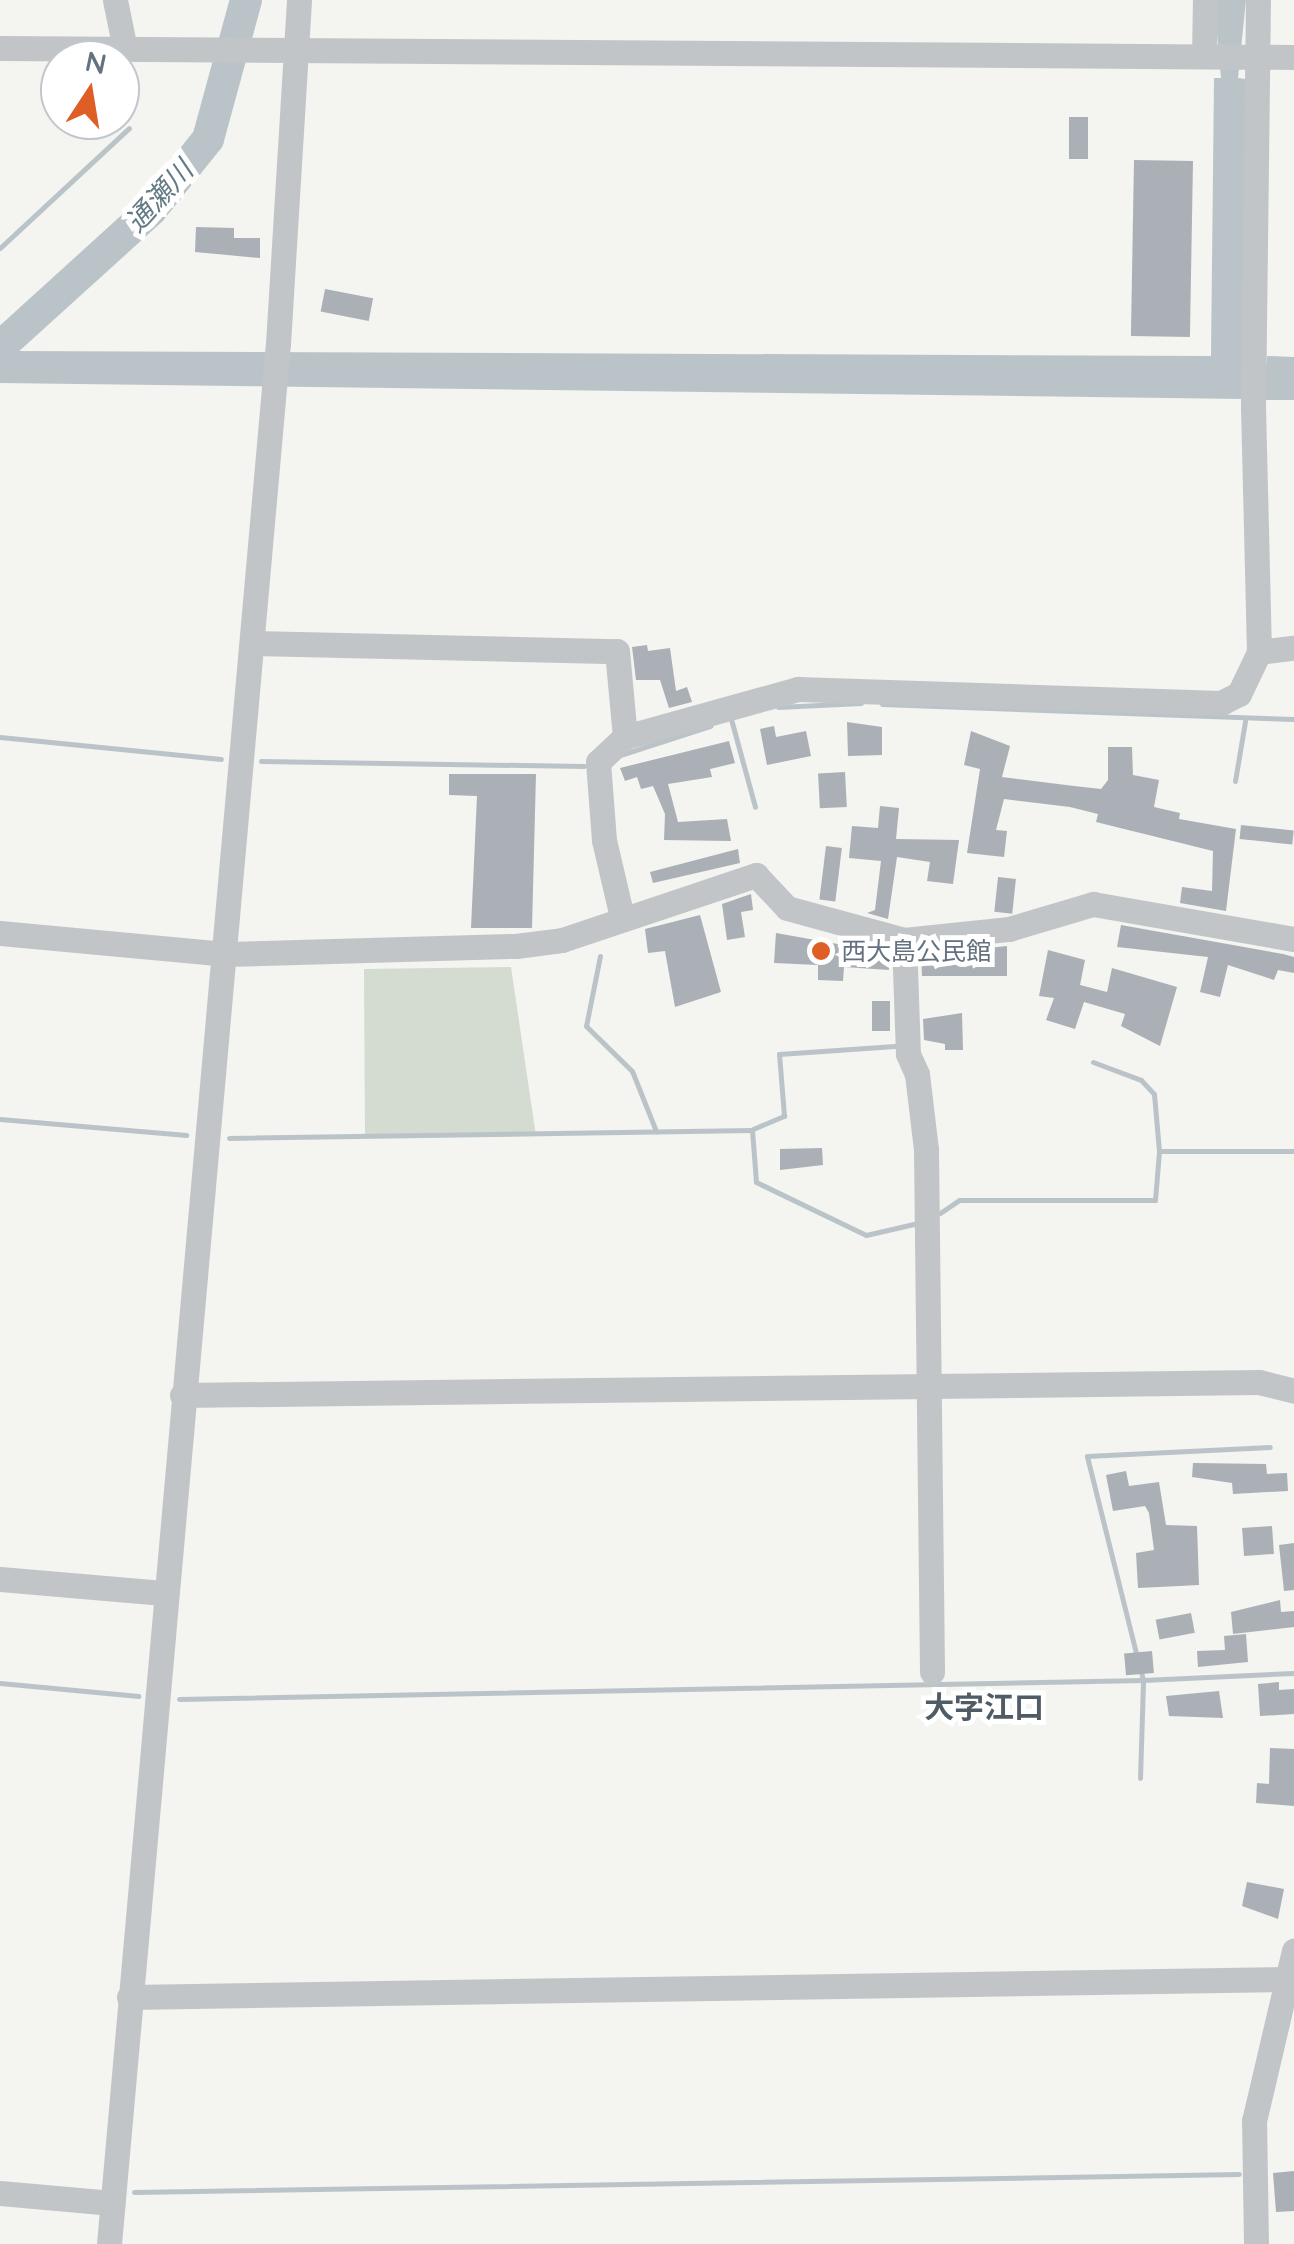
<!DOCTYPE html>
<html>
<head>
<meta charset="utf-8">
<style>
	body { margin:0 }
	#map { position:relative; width:1294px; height:2244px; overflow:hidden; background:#f4f4f0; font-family:Quicksand,"Noto Sans JP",sans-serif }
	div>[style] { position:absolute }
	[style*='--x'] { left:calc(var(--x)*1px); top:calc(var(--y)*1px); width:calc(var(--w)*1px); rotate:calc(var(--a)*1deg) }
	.green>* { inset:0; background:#d4dbd1 }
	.water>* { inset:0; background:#bac4c8 }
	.stream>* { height:5px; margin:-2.5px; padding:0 2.5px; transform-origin:2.5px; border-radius:2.5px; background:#bac4c8 }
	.river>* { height:32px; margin:-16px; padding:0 16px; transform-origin:16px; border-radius:16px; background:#bac4c8 }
	.building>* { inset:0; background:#aab0b6; transform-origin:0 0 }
	.minor>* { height:25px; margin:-12.5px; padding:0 12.5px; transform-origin:12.5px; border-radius:12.5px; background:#c2c5c8 }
	.dots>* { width:28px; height:28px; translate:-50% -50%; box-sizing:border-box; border:5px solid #fff; border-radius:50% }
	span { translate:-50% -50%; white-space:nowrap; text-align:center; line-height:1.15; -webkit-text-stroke:10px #fff; paint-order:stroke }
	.poi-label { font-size:25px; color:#647280 }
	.left { translate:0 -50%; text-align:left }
	.water-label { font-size:28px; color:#647a85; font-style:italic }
	.quarter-label { font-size:30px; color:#515b66; font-weight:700 }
	.north { position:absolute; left:40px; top:40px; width:100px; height:100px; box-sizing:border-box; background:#fff; border:2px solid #c1c7cc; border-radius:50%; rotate:12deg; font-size:28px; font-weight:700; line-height:40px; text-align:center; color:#647280 }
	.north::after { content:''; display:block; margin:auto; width:35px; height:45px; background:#de5e26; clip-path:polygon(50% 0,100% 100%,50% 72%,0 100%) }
</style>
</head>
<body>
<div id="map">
	<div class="green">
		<i style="clip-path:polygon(511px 967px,536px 1136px,365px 1137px,364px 969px)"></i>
	</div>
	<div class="water">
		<i style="clip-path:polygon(1214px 0,1246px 0,1238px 78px,1246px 79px,1244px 366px,1266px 366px,1267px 356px,1294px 357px,1294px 400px,1266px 400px,1266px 387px,1244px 387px,1243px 399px,0 383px,0 361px,14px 351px,1211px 356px,1214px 78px,1221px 78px)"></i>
	</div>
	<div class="stream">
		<i style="--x:0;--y:248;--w:176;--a:-42.9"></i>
		<i style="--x:882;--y:704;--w:412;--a:2.1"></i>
		<i style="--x:778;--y:707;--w:83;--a:-2.8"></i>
		<i style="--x:731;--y:719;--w:91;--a:74.7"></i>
		<i style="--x:0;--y:737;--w:222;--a:5.7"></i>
		<i style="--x:620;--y:755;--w:95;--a:-17.9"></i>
		<i style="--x:261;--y:761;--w:323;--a:0.9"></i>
		<i style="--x:1235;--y:781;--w:61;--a:-80.5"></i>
		<i style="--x:600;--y:956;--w:71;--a:101.3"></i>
		<i style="--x:586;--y:1026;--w:64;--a:44.4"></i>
		<i style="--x:632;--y:1071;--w:65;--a:68.2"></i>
		<i style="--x:1093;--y:1062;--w:51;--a:20.6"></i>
		<i style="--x:1141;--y:1080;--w:19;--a:47"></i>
		<i style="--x:1154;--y:1094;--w:57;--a:85"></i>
		<i style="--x:1159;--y:1151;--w:135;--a:0"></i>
		<i style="--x:0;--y:1119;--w:187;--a:4.9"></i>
		<i style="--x:753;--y:1129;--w:34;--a:-23"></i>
		<i style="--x:784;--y:1116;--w:62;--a:-94.6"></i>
		<i style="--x:779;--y:1054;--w:116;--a:-3.9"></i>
		<i style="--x:229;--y:1138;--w:523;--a:-0.88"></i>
		<i style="--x:752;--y:1130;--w:52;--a:85.6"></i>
		<i style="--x:756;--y:1182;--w:122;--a:25.7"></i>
		<i style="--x:866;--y:1235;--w:49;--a:-12.9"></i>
		<i style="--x:940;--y:1213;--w:23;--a:-34"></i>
		<i style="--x:959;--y:1200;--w:196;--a:0"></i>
		<i style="--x:1155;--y:1200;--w:49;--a:-85.3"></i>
		<i style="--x:1137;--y:1657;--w:207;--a:-104"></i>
		<i style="--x:1087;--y:1456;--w:183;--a:-2.8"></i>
		<i style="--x:0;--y:1683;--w:139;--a:5.4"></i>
		<i style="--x:179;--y:1699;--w:964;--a:-1.13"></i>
		<i style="--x:1143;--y:1680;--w:8;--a:-104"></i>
		<i style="--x:1140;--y:1778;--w:98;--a:-88.2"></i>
		<i style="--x:1143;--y:1680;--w:151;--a:-2.7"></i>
		<i style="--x:134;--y:2192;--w:1105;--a:-0.93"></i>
	</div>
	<div class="river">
		<i style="--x:0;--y:347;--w:204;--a:-42.2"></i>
		<i style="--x:151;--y:210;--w:91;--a:-51.2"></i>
		<i style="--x:208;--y:139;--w:144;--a:-74.7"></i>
	</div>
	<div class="building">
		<i style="left:1069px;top:117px;width:19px;height:42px"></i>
		<i style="left:1134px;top:160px;width:59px;height:176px;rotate:1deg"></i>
		<i style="clip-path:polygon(196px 227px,234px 228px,234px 238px,260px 238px,260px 258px,195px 252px)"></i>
		<i style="left:325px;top:289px;width:49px;height:23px;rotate:11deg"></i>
		<i style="clip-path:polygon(647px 645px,648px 651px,670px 648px,676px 691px,687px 687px,692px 702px,669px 708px,660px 680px,636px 680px,632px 647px)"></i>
		<i style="clip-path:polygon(847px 722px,882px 727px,882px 755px,848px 756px)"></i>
		<i style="clip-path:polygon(774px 726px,776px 737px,806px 731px,811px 756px,767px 765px,760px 729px)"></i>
		<i style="clip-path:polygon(971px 731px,1010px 746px,1002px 777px,1074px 786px,1101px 789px,1108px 780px,1108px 747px,1132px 747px,1133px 775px,1159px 780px,1154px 807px,1180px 813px,1179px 819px,1236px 829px,1226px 911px,1180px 903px,1182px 887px,1212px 891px,1213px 851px,1096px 822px,1098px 814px,1070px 807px,1004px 799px,996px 830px,1007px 831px,1004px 857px,967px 853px,980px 769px,964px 765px)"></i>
		<i style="clip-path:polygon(729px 741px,735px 763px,710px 769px,712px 777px,668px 784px,678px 822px,727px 819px,731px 841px,664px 840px,665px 814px,653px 786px,641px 789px,637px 777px,625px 781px,620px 768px)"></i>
		<i style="left:845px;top:772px;width:35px;height:27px;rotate:87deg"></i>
		<i style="clip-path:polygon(449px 774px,536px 774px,532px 928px,471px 928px,477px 796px,449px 795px)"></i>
		<i style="clip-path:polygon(880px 806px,899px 808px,896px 839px,959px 840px,953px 884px,927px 881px,930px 862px,897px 857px,888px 919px,867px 913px,875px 910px,881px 861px,849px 858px,852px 826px,878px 828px)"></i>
		<i style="left:1241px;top:825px;width:53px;height:14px;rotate:6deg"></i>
		<i style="left:826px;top:846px;width:16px;height:54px;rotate:7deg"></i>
		<i style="clip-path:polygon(738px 849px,740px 863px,653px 883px,650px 872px)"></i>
		<i style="left:998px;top:877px;width:18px;height:35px;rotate:6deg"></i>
		<i style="clip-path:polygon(751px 894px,753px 910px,741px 912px,745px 937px,727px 940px,722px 904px)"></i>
		<i style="clip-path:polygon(700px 915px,721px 992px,675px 1007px,665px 951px,648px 953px,645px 929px)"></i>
		<i style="clip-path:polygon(1121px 925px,1283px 954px,1294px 957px,1294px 973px,1278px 970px,1274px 980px,1228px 965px,1220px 997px,1200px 992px,1208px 957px,1117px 947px)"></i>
		<i style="clip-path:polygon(776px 933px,888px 953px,889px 970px,844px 967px,843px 981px,818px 980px,818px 965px,774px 963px)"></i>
		<i style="clip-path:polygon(1007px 946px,1007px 976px,922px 976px,921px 955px)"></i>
		<i style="clip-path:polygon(1048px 950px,1085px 960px,1080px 985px,1107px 992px,1112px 968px,1177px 987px,1160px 1046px,1121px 1026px,1125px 1014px,1084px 1002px,1075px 1029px,1046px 1020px,1054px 998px,1039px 996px)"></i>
		<i style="left:872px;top:1001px;width:18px;height:30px"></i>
		<i style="clip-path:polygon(962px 1013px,963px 1050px,945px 1050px,945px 1044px,924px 1040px,923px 1019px)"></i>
		<i style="clip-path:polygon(822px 1148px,823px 1165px,780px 1170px,780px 1149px)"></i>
		<i style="clip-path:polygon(1193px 1463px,1266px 1464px,1267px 1474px,1287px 1473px,1288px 1491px,1233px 1494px,1232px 1483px,1192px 1477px)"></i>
		<i style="clip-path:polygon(1126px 1471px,1129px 1486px,1159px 1482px,1166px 1525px,1197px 1526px,1199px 1585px,1138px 1588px,1136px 1553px,1154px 1550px,1149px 1513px,1145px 1506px,1113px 1511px,1106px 1475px)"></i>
		<i style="left:1272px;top:1526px;width:28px;height:30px;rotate:86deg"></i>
		<i style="clip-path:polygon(1294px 1543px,1294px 1590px,1284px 1591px,1279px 1545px)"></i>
		<i style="clip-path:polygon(1280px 1600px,1281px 1612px,1294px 1611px,1294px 1627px,1233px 1634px,1231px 1612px)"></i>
		<i style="left:1191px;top:1613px;width:20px;height:36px;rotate:79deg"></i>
		<i style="clip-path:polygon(1246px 1634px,1248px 1662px,1198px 1667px,1197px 1651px,1225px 1650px,1224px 1636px)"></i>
		<i style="left:1152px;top:1651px;width:22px;height:28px;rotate:85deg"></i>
		<i style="clip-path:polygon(1279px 1682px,1279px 1690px,1294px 1689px,1294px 1714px,1260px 1716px,1258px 1684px)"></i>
		<i style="clip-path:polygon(1219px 1691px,1223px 1718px,1169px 1716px,1166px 1696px)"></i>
		<i style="clip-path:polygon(1270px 1748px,1294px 1749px,1294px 1806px,1256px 1803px,1257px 1783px,1269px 1784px)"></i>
		<i style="clip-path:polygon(1247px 1882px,1284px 1889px,1278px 1919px,1242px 1906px)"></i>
		<i style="clip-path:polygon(1294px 2171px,1294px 2211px,1276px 2212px,1273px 2173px)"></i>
	</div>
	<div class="minor">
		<i style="--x:115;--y:0;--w:50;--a:78.5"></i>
		<i style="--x:0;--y:48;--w:1294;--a:0.4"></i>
		<i style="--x:1204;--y:56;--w:56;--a:-89"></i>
		<i style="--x:252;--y:643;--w:365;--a:1.3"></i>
		<i style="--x:617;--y:651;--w:86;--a:84.7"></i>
		<i style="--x:1259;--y:652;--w:35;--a:-7"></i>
		<i style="--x:622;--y:917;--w:79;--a:-103.2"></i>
		<i style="--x:604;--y:840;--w:78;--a:-94.4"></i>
		<i style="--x:598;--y:762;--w:37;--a:-43"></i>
		<i style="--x:625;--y:737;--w:180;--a:-15.5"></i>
		<i style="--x:798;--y:689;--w:423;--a:1.9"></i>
		<i style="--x:1221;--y:703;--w:20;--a:-27"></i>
		<i style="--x:1239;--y:694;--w:47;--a:-64.5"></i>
		<i style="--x:1259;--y:652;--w:244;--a:-91.4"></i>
		<i style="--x:1253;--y:408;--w:408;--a:-89.3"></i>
		<i style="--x:0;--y:933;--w:226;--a:5.3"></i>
		<i style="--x:225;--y:954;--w:291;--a:-1.6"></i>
		<i style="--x:516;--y:946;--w:46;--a:-7.4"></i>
		<i style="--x:562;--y:940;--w:205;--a:-18.5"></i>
		<i style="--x:756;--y:875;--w:45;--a:46.8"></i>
		<i style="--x:787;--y:908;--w:121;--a:15.3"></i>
		<i style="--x:904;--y:940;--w:106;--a:-6"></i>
		<i style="--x:1009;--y:929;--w:88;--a:-16.6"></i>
		<i style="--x:1093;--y:904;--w:204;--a:9.9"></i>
		<i style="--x:904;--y:940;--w:114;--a:88"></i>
		<i style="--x:908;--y:1054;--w:22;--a:66"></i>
		<i style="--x:917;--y:1074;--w:77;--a:83.2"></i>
		<i style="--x:926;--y:1150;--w:522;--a:89.34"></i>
		<i style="--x:182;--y:1395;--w:1077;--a:-0.69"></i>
		<i style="--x:1259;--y:1382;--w:36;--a:14"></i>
		<i style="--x:0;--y:1579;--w:164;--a:4.9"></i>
		<i style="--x:129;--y:1997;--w:1165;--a:-0.89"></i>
		<i style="--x:0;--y:2193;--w:113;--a:5.1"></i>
		<i style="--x:109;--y:2244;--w:1908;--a:-84.92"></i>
		<i style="--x:278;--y:344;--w:345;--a:-86.5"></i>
		<i style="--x:1256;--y:2244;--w:123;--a:-90.9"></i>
		<i style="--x:1254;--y:2121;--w:175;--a:-76.8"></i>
	</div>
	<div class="dots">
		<i style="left:821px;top:951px;background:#de5e26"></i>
	</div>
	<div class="poi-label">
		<span class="left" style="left:841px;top:951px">西大島公民館</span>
	</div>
	<div class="water-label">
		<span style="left:159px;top:196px;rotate:-48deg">通瀬川</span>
	</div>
	<div class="quarter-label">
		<span style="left:984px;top:1707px">大字江口</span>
	</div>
	<div class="north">N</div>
</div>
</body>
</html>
